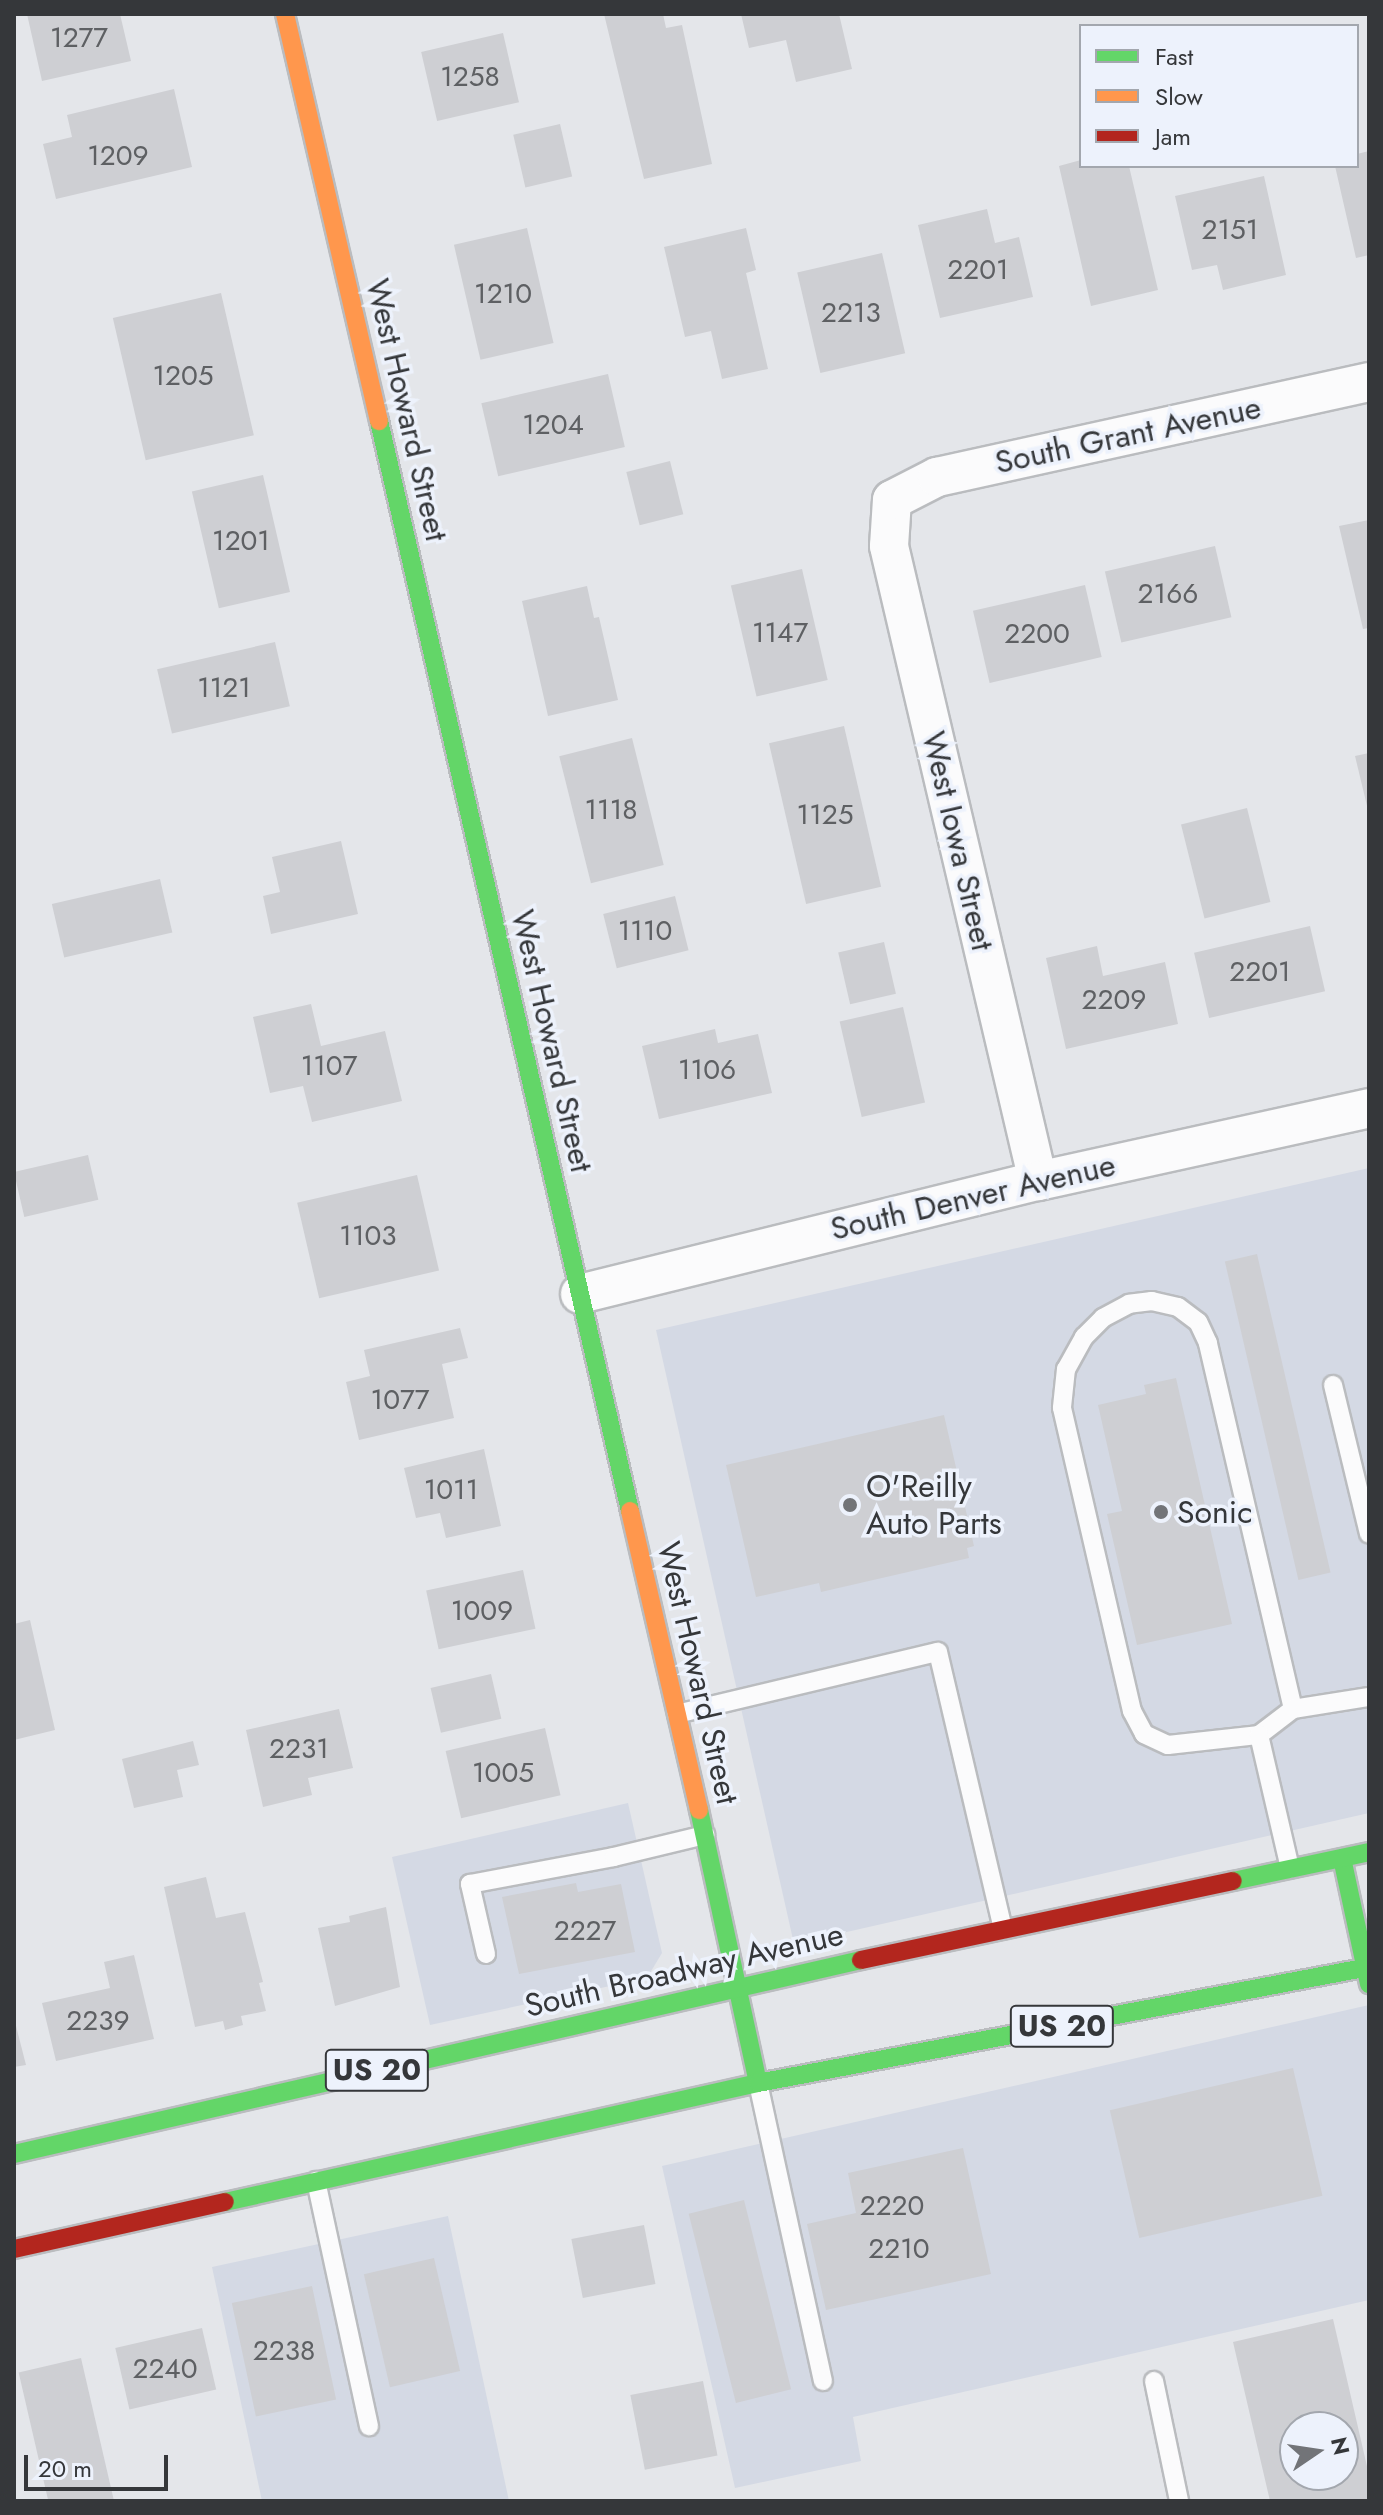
<!DOCTYPE html>
<html>
<head>
<meta charset="utf-8">
<style>
	body { margin:0 }
	#map { position:relative; width:1383px; height:2515px; overflow:hidden; background:#e4e6ea; font-family:Jost,sans-serif }
	div>[style] { position:absolute }
	[style*='--x'] { left:calc(var(--x)*1px); top:calc(var(--y)*1px); width:calc(var(--w)*1px); rotate:calc(var(--a)*1deg) }
	.built>* { inset:0; background:#d4d9e4 }
	.building>* { inset:0; background:#cecfd3; transform-origin:0 0 }
	.roads { filter:drop-shadow(2px 0 #babcbf) drop-shadow(-2px 0 #babcbf) drop-shadow(0 2px #babcbf) drop-shadow(0 -2px #babcbf) }
	.lane>* { height:18px; margin:-9px; padding:0 9px; transform-origin:9px; border-radius:9px; background:#fbfbfc }
	.street>* { height:38px; margin:-19px; padding:0 19px; transform-origin:19px; border-radius:19px; background:#fbfbfc }
	.fast>* { height:18px; margin:-9px; padding:0 9px; transform-origin:9px; border-radius:9px; background:#63d668 }
	.slow>* { height:18px; margin:-9px; padding:0 9px; transform-origin:9px; border-radius:9px; background:#ff974d }
	.jam>* { height:18px; margin:-9px; padding:0 9px; transform-origin:9px; border-radius:9px; background:#b3261e }
	.dots>* { width:22px; height:22px; translate:-50% -50%; box-sizing:border-box; border:4px solid #edf2fc; border-radius:50% }
	span { translate:-50% -50%; white-space:nowrap; text-align:center; line-height:1.15; -webkit-text-stroke:7px #edf2fc; paint-order:stroke }
	.number-label { font-size:28px; color:#5e6063 }
	.number-label span { -webkit-text-stroke-width:0 }
	.shield-label span { padding:2px 6px; background:#edf2fc; border:2px solid; border-radius:6px; -webkit-text-stroke-width:0 }
	.shield-label { font-size:30px; color:#35373a; font-weight:700 }
	.street-label { font-size:32px; color:#35373a }
	.poi-label { font-size:32px; color:#35373a }
	.left { translate:0 -50%; text-align:left }
	.frame { position:absolute; inset:0; border:16px solid #35373a; pointer-events:none }
	.legend { position:absolute; left:1079px; top:24px; width:280px; height:144px; box-sizing:border-box; background:#edf2fc; border:2px solid #a3a7ae; margin:0; padding:10px 14px; list-style:none; font-size:24px; color:#35373a }
	.legend li { display:flex; align-items:center; gap:16px; height:40px }
	.legend b { width:40px; border:2px solid #a3a7ae }
	.north { position:absolute; left:1279px; top:2411px; width:80px; height:80px; box-sizing:border-box; background:#edf2fc; border:2px solid #a3a7ae; border-radius:50%; rotate:77deg; font-size:22px; font-weight:700; line-height:32px; text-align:center; color:#35373a }
	.north::after { content:''; display:block; margin:auto; width:28px; height:36px; background:#727478; clip-path:polygon(50% 0,100% 100%,50% 72%,0 100%) }
	.scale { position:absolute; left:24px; top:2455px; width:144px; height:36px; box-sizing:border-box; border:4px solid #35373a; border-top:0; padding-left:10px; font-size:24px; line-height:28px; white-space:nowrap; color:#35373a; -webkit-text-stroke:6px #edf2fc; paint-order:stroke }
</style>
</head>
<body>
<div id="map">
	<div class="built">
		<i style="clip-path:polygon(1369px 1168px,1369px 1813px,794px 1944px,656px 1330px)"></i>
		<i style="clip-path:polygon(628px 1803px,662px 1953px,647px 1978px,430px 2025px,392px 1857px)"></i>
		<i style="clip-path:polygon(1369px 2005px,1369px 2300px,853px 2417px,861px 2461px,735px 2488px,662px 2166px)"></i>
		<i style="clip-path:polygon(448px 2216px,509px 2501px,262px 2501px,212px 2267px)"></i>
	</div>
	<div class="building">
		<i style="clip-path:polygon(27px 14px,120px 14px,131px 61px,42px 81px)"></i>
		<i style="clip-path:polygon(604px 14px,663px 14px,666px 28px,682px 25px,712px 164px,644px 179px)"></i>
		<i style="clip-path:polygon(741px 14px,839px 14px,852px 69px,796px 82px,786px 40px,749px 48px)"></i>
		<i style="left:503px;top:33px;width:71px;height:84px;rotate:77deg"></i>
		<i style="clip-path:polygon(174px 89px,192px 167px,56px 199px,43px 144px,72px 137px,67px 115px)"></i>
		<i style="left:560px;top:124px;width:54px;height:48px;rotate:77deg"></i>
		<i style="clip-path:polygon(1369px 151px,1369px 255px,1356px 258px,1335px 166px,1357px 166px,1357px 154px)"></i>
		<i style="clip-path:polygon(1081px 160px,1081px 166px,1129px 166px,1158px 290px,1091px 306px,1059px 166px)"></i>
		<i style="clip-path:polygon(1264px 176px,1286px 275px,1223px 290px,1217px 265px,1192px 270px,1175px 196px)"></i>
		<i style="clip-path:polygon(987px 209px,995px 243px,1019px 237px,1033px 297px,940px 318px,918px 225px)"></i>
		<i style="left:527px;top:228px;width:118px;height:75px;rotate:77deg"></i>
		<i style="clip-path:polygon(746px 228px,756px 270px,746px 273px,768px 369px,722px 379px,711px 331px,685px 337px,664px 247px)"></i>
		<i style="left:882px;top:253px;width:103px;height:87px;rotate:77deg"></i>
		<i style="left:221px;top:293px;width:146px;height:111px;rotate:77deg"></i>
		<i style="left:608px;top:374px;width:75px;height:130px;rotate:77deg"></i>
		<i style="left:670px;top:461px;width:55px;height:45px;rotate:76deg"></i>
		<i style="left:263px;top:475px;width:120px;height:73px;rotate:77deg"></i>
		<i style="clip-path:polygon(1369px 520px,1369px 628px,1363px 629px,1339px 526px)"></i>
		<i style="left:1215px;top:546px;width:73px;height:113px;rotate:77deg"></i>
		<i style="left:802px;top:569px;width:114px;height:73px;rotate:77deg"></i>
		<i style="left:1085px;top:585px;width:74px;height:115px;rotate:77deg"></i>
		<i style="clip-path:polygon(587px 586px,594px 618px,599px 617px,618px 700px,548px 716px,522px 601px)"></i>
		<i style="left:275px;top:642px;width:66px;height:121px;rotate:77deg"></i>
		<i style="left:844px;top:726px;width:165px;height:77px;rotate:77deg"></i>
		<i style="left:632px;top:738px;width:131px;height:75px;rotate:76deg"></i>
		<i style="clip-path:polygon(1369px 753px,1369px 810px,1368px 810px,1355px 756px)"></i>
		<i style="left:1247px;top:808px;width:97px;height:68px;rotate:76deg"></i>
		<i style="clip-path:polygon(341px 841px,358px 914px,271px 934px,263px 896px,280px 892px,272px 857px)"></i>
		<i style="left:160px;top:879px;width:55px;height:111px;rotate:77deg"></i>
		<i style="left:675px;top:896px;width:56px;height:74px;rotate:76deg"></i>
		<i style="left:1310px;top:926px;width:67px;height:119px;rotate:77deg"></i>
		<i style="left:884px;top:942px;width:53px;height:47px;rotate:77deg"></i>
		<i style="clip-path:polygon(1097px 946px,1103px 976px,1165px 962px,1178px 1024px,1066px 1049px,1046px 958px)"></i>
		<i style="clip-path:polygon(311px 1004px,321px 1046px,385px 1031px,402px 1101px,312px 1122px,303px 1086px,270px 1093px,253px 1017px)"></i>
		<i style="left:903px;top:1007px;width:98px;height:65px;rotate:77deg"></i>
		<i style="clip-path:polygon(715px 1029px,718px 1043px,758px 1034px,772px 1093px,659px 1119px,642px 1046px)"></i>
		<i style="left:88px;top:1155px;width:46px;height:76px;rotate:77deg"></i>
		<i style="left:417px;top:1175px;width:98px;height:123px;rotate:77deg"></i>
		<i style="left:1257px;top:1254px;width:327px;height:33px;rotate:77deg"></i>
		<i style="clip-path:polygon(460px 1328px,468px 1358px,442px 1364px,454px 1418px,359px 1440px,346px 1382px,370px 1376px,364px 1350px)"></i>
		<i style="clip-path:polygon(1176px 1378px,1232px 1624px,1137px 1645px,1107px 1514px,1122px 1511px,1098px 1405px,1146px 1394px,1144px 1385px)"></i>
		<i style="clip-path:polygon(944px 1415px,974px 1546px,967px 1548px,969px 1558px,821px 1592px,819px 1583px,756px 1597px,726px 1465px)"></i>
		<i style="clip-path:polygon(484px 1449px,501px 1526px,446px 1538px,440px 1513px,416px 1518px,404px 1468px)"></i>
		<i style="left:523px;top:1570px;width:60px;height:99px;rotate:78deg"></i>
		<i style="clip-path:polygon(30px 1620px,55px 1730px,14px 1740px,14px 1624px)"></i>
		<i style="left:491px;top:1674px;width:46px;height:62px;rotate:77deg"></i>
		<i style="clip-path:polygon(339px 1709px,353px 1768px,308px 1778px,312px 1795px,263px 1807px,246px 1730px)"></i>
		<i style="left:545px;top:1728px;width:69px;height:102px;rotate:77deg"></i>
		<i style="clip-path:polygon(193px 1741px,199px 1765px,177px 1770px,183px 1797px,134px 1808px,122px 1759px)"></i>
		<i style="clip-path:polygon(206px 1877px,216px 1918px,245px 1912px,263px 1982px,259px 1983px,266px 2011px,241px 2016px,243px 2025px,225px 2030px,223px 2021px,195px 2027px,164px 1887px)"></i>
		<i style="clip-path:polygon(576px 1883px,578px 1892px,621px 1884px,635px 1952px,519px 1974px,502px 1897px)"></i>
		<i style="clip-path:polygon(386px 1907px,400px 1987px,335px 2006px,318px 1928px,350px 1922px,349px 1916px)"></i>
		<i style="clip-path:polygon(134px 1955px,154px 2039px,56px 2061px,42px 2003px,110px 1988px,104px 1962px)"></i>
		<i style="clip-path:polygon(14px 2018px,26px 2065px,14px 2067px)"></i>
		<i style="left:1293px;top:2068px;width:131px;height:188px;rotate:77deg"></i>
		<i style="clip-path:polygon(963px 2148px,991px 2274px,826px 2310px,807px 2224px,856px 2213px,848px 2173px)"></i>
		<i style="left:744px;top:2200px;width:195px;height:57px;rotate:76deg"></i>
		<i style="left:644px;top:2225px;width:60px;height:74px;rotate:79deg"></i>
		<i style="left:434px;top:2258px;width:116px;height:72px;rotate:77deg"></i>
		<i style="left:312px;top:2286px;width:116px;height:82px;rotate:78deg"></i>
		<i style="clip-path:polygon(evenodd,1333px 2319px,1369px 2475px,1369px 2501px,1270px 2501px,1233px 2342px,1333px 2319px,1295px 2427px,1343px 2427px,1343px 2475px,1295px 2475px,1295px 2427px)"></i>
		<i style="left:202px;top:2328px;width:63px;height:89px;rotate:77deg"></i>
		<i style="left:81px;top:2358px;width:147px;height:64px;rotate:77deg"></i>
		<i style="left:703px;top:2381px;width:76px;height:74px;rotate:79deg"></i>
	</div>
	<div class="roads">
		<div class="lane">
			<i style="--x:1333;--y:1385;--w:153;--a:76.4"></i>
			<i style="--x:1293;--y:1709;--w:376;--a:-103.1"></i>
			<i style="--x:1208;--y:1343;--w:23;--a:-115"></i>
			<i style="--x:1198;--y:1322;--w:25;--a:-143"></i>
			<i style="--x:1178;--y:1307;--w:27;--a:-167"></i>
			<i style="--x:1152;--y:1301;--w:23;--a:173"></i>
			<i style="--x:1129;--y:1304;--w:30;--a:152"></i>
			<i style="--x:1103;--y:1318;--w:27;--a:135"></i>
			<i style="--x:1084;--y:1337;--w:37;--a:119"></i>
			<i style="--x:1066;--y:1369;--w:39;--a:96"></i>
			<i style="--x:1062;--y:1408;--w:311;--a:77"></i>
			<i style="--x:1132;--y:1711;--w:26;--a:62"></i>
			<i style="--x:1144;--y:1734;--w:26;--a:25"></i>
			<i style="--x:1168;--y:1745;--w:92;--a:-6.3"></i>
			<i style="--x:1259;--y:1735;--w:43;--a:-37.4"></i>
			<i style="--x:1293;--y:1709;--w:77;--a:-9"></i>
			<i style="--x:677;--y:1714;--w:268;--a:-13.4"></i>
			<i style="--x:938;--y:1652;--w:285;--a:76.8"></i>
			<i style="--x:1259;--y:1735;--w:137;--a:76.9"></i>
			<i style="--x:486;--y:1954;--w:72;--a:-102.9"></i>
			<i style="--x:470;--y:1884;--w:147;--a:-10.6"></i>
			<i style="--x:614;--y:1857;--w:94;--a:-13.6"></i>
			<i style="--x:758;--y:2083;--w:305;--a:77.7"></i>
			<i style="--x:316;--y:2181;--w:251;--a:77.8"></i>
			<i style="--x:1154;--y:2381;--w:123;--a:78.2"></i>
		</div>
		<div class="street">
			<i style="--x:1038;--y:1181;--w:652;--a:-103.21"></i>
			<i style="--x:889;--y:546;--w:46;--a:-86.3"></i>
			<i style="--x:892;--y:500;--w:51;--a:-27.1"></i>
			<i style="--x:937;--y:477;--w:442;--a:-12.4"></i>
			<i style="--x:580;--y:1294;--w:472;--a:-13.9"></i>
			<i style="--x:1038;--y:1181;--w:339;--a:-12.4"></i>
		</div>
		<div class="fast">
			<i style="--x:379;--y:421;--w:1119;--a:77.03"></i>
			<i style="--x:699;--y:1810;--w:279;--a:77.8"></i>
			<i style="--x:1342;--y:1858;--w:129;--a:77.9"></i>
			<i style="--x:1233;--y:1881;--w:139;--a:-12"></i>
			<i style="--x:14;--y:2154;--w:869;--a:-12.9"></i>
			<i style="--x:225;--y:2202;--w:546;--a:-12.59"></i>
			<i style="--x:758;--y:2083;--w:622;--a:-10.75"></i>
		</div>
		<div class="slow">
			<i style="--x:285;--y:14;--w:418;--a:77"></i>
			<i style="--x:630;--y:1511;--w:307;--a:77"></i>
		</div>
		<div class="jam">
			<i style="--x:861;--y:1960;--w:380;--a:-12"></i>
			<i style="--x:14;--y:2249;--w:216;--a:-12.6"></i>
		</div>
	</div>
	<div class="dots">
		<i style="left:850px;top:1505px;background:#727478"></i>
		<i style="left:1161px;top:1512px;background:#727478"></i>
	</div>
	<div class="number-label">
		<span style="left:79px;top:38px">1277</span>
		<span style="left:470px;top:77px">1258</span>
		<span style="left:118px;top:156px">1209</span>
		<span style="left:1230px;top:230px">2151</span>
		<span style="left:978px;top:270px">2201</span>
		<span style="left:503px;top:294px">1210</span>
		<span style="left:851px;top:313px">2213</span>
		<span style="left:183px;top:376px">1205</span>
		<span style="left:553px;top:425px">1204</span>
		<span style="left:241px;top:541px">1201</span>
		<span style="left:1168px;top:594px">2166</span>
		<span style="left:780px;top:633px">1147</span>
		<span style="left:1037px;top:634px">2200</span>
		<span style="left:224px;top:688px">1121</span>
		<span style="left:611px;top:810px">1118</span>
		<span style="left:825px;top:815px">1125</span>
		<span style="left:645px;top:931px">1110</span>
		<span style="left:1260px;top:972px">2201</span>
		<span style="left:1114px;top:1000px">2209</span>
		<span style="left:329px;top:1066px">1107</span>
		<span style="left:707px;top:1070px">1106</span>
		<span style="left:368px;top:1236px">1103</span>
		<span style="left:400px;top:1400px">1077</span>
		<span style="left:451px;top:1490px">1011</span>
		<span style="left:482px;top:1611px">1009</span>
		<span style="left:299px;top:1749px">2231</span>
		<span style="left:503px;top:1773px">1005</span>
		<span style="left:585px;top:1931px">2227</span>
		<span style="left:98px;top:2021px">2239</span>
		<span style="left:892px;top:2206px">2220</span>
		<span style="left:899px;top:2249px">2210</span>
		<span style="left:284px;top:2351px">2238</span>
		<span style="left:165px;top:2369px">2240</span>
	</div>
	<div class="shield-label">
		<span style="left:1062px;top:2026px">US 20</span>
		<span style="left:377px;top:2070px">US 20</span>
	</div>
	<div class="street-label">
		<span style="left:407px;top:410px;rotate:77deg">West Howard Street</span>
		<span style="left:1128px;top:435px;rotate:-12deg">South Grant Avenue</span>
		<span style="left:958px;top:841px;rotate:77deg">West Iowa Street</span>
		<span style="left:552px;top:1041px;rotate:77deg">West Howard Street</span>
		<span style="left:973px;top:1197px;rotate:-13deg">South Denver Avenue</span>
		<span style="left:698px;top:1673px;rotate:77deg">West Howard Street</span>
		<span style="left:684px;top:1970px;rotate:-13deg">South Broadway Avenue</span>
	</div>
	<div class="poi-label">
		<span class="left" style="left:866px;top:1505px">O'Reilly<br>Auto Parts</span>
		<span class="left" style="left:1177px;top:1512px">Sonic</span>
	</div>
	<div class="frame"></div>
	<ul class="legend">
	<li><b style="height:10px;background:#63d668"></b>Fast</li>
	<li><b style="height:10px;background:#ff974d"></b>Slow</li>
	<li><b style="height:10px;background:#b3261e"></b>Jam</li>
	</ul>
	<div class="north">N</div>
	<div class="scale">20 m</div>
</div>
</body>
</html>
